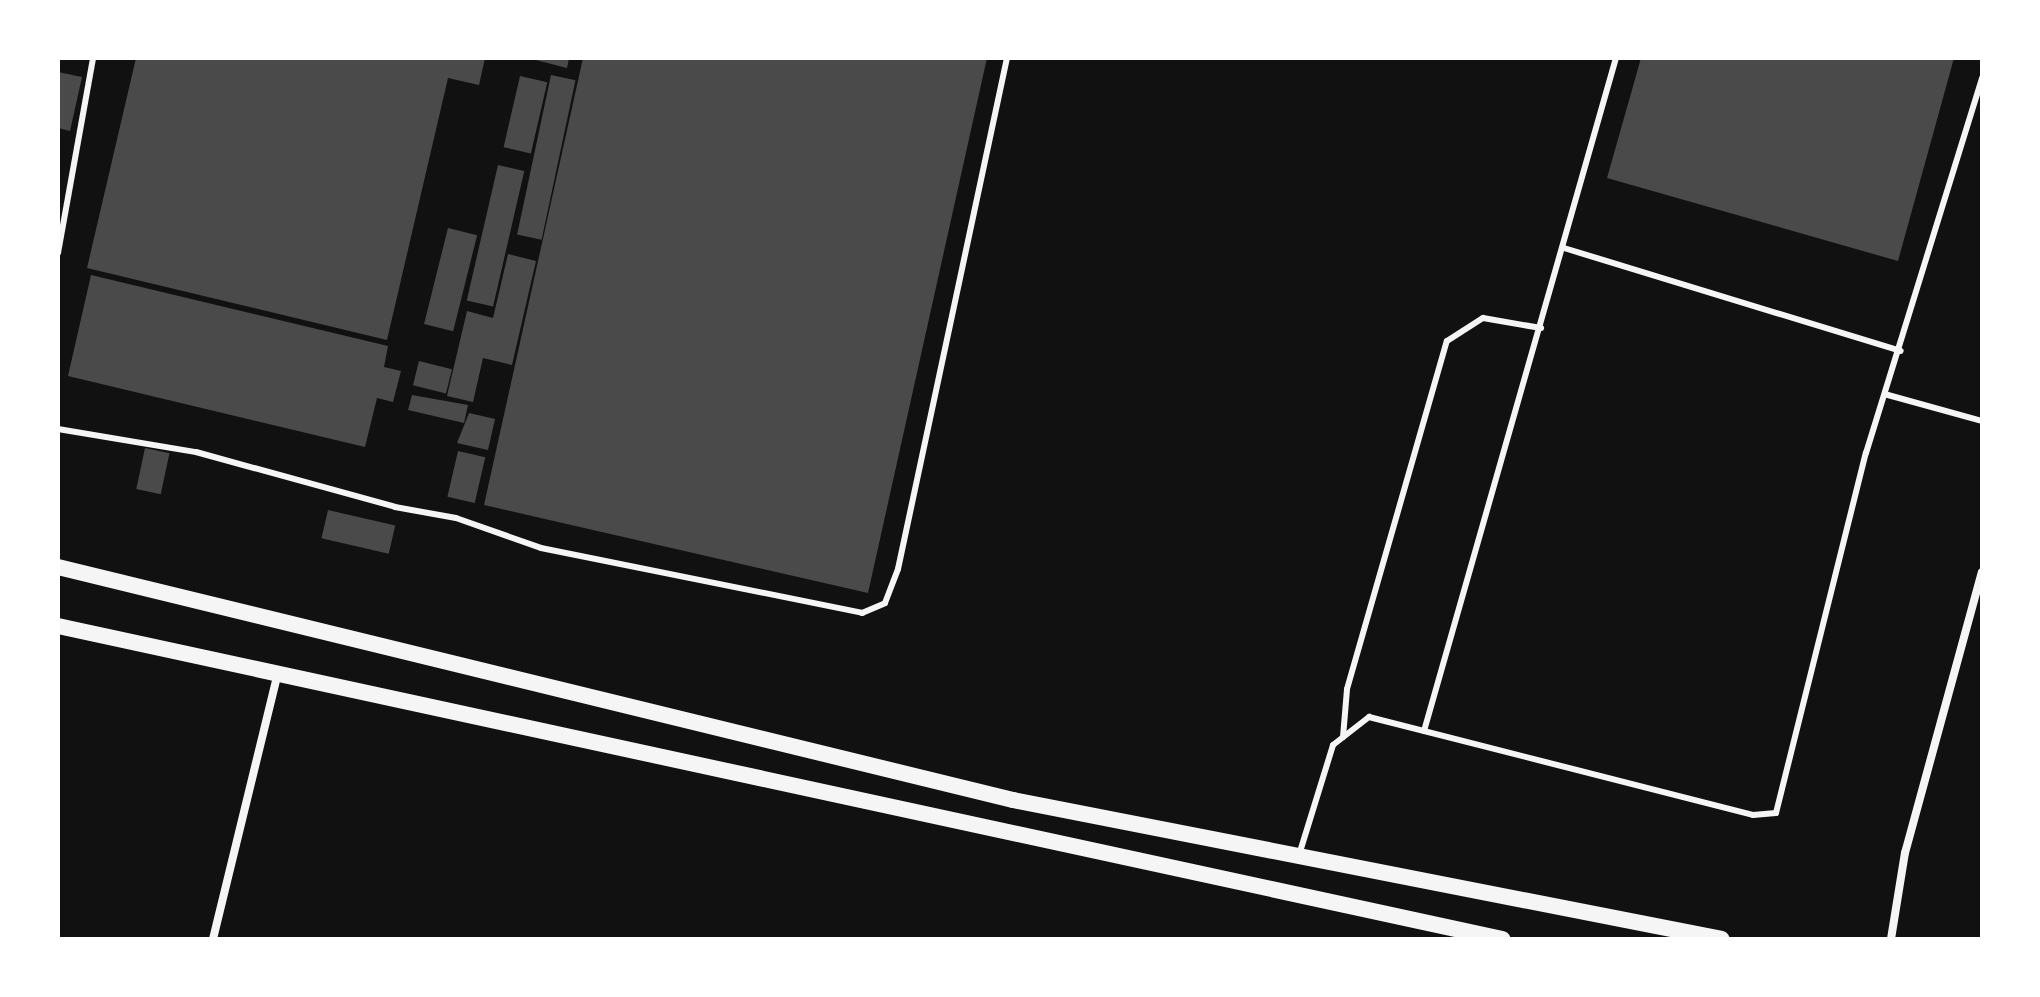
<!DOCTYPE html>
<html>
<head>
<meta charset="utf-8">
<style>
	body { margin:0 }
	#map { position:relative; width:2040px; height:997px; overflow:hidden; background:#111; font-family:"Nunito Sans",sans-serif }
	div>[style] { position:absolute }
	[style*='--x'] { left:calc(var(--x)*1px); top:calc(var(--y)*1px); width:calc(var(--w)*1px); rotate:calc(var(--a)*1deg) }
	.building>* { inset:0; background:#4a4a4a; transform-origin:0 0 }
	.service>* { height:6px; margin:-3px; padding:0 3px; transform-origin:3px; border-radius:3px; background:#f5f5f5 }
	.minor>* { height:8px; margin:-4px; padding:0 4px; transform-origin:4px; border-radius:4px; background:#f5f5f5 }
	.secondary>* { height:16px; margin:-8px; padding:0 8px; transform-origin:8px; border-radius:8px; background:#f5f5f5 }
	span { translate:-50% -50%; white-space:nowrap; text-align:center; line-height:1.15; -webkit-text-stroke:6px #fff; paint-order:stroke }
	.frame { position:absolute; inset:0; border:60px solid #fff; pointer-events:none }
</style>
</head>
<body>
<div id="map">
	<div class="building">
		<i style="clip-path:polygon(136px 58px,485px 58px,479px 85px,448px 78px,387px 340px,87px 268px)"></i>
		<i style="clip-path:polygon(528px 58px,569px 58px,567px 68px)"></i>
		<i style="clip-path:polygon(583px 58px,987px 58px,868px 593px,484px 505px)"></i>
		<i style="clip-path:polygon(1641px 58px,1954px 58px,1898px 261px,1607px 178px)"></i>
		<i style="clip-path:polygon(58px 72px,82px 77px,70px 131px,58px 128px)"></i>
		<i style="left:551px;top:75px;width:25px;height:163px;rotate:12deg"></i>
		<i style="left:520px;top:76px;width:28px;height:73px;rotate:13deg"></i>
		<i style="left:498px;top:165px;width:27px;height:139px;rotate:13deg"></i>
		<i style="left:448px;top:228px;width:30px;height:99px;rotate:14deg"></i>
		<i style="clip-path:polygon(508px 254px,536px 261px,512px 365px,483px 358px,473px 402px,447px 396px,467px 311px,493px 318px)"></i>
		<i style="clip-path:polygon(91px 275px,388px 346px,384px 367px,401px 371px,393px 402px,377px 398px,365px 447px,68px 376px)"></i>
		<i style="left:419px;top:361px;width:34px;height:25px;rotate:14deg"></i>
		<i style="clip-path:polygon(412px 395px,468px 405px,464px 423px,408px 410px)"></i>
		<i style="clip-path:polygon(469px 413px,495px 419px,488px 450px,457px 443px)"></i>
		<i style="left:145px;top:448px;width:25px;height:42px;rotate:12deg"></i>
		<i style="left:458px;top:451px;width:28px;height:47px;rotate:13deg"></i>
		<i style="left:328px;top:510px;width:69px;height:29px;rotate:13deg"></i>
	</div>
	<div class="service">
		<i style="--x:1564;--y:248;--w:352;--a:17"></i>
		<i style="--x:58;--y:253;--w:198;--a:-79.8"></i>
		<i style="--x:1888;--y:395;--w:98;--a:15.5"></i>
		<i style="--x:58;--y:429;--w:140;--a:9.5"></i>
		<i style="--x:196;--y:452;--w:206;--a:15.4"></i>
		<i style="--x:395;--y:507;--w:62;--a:10.2"></i>
		<i style="--x:456;--y:518;--w:90;--a:19.4"></i>
		<i style="--x:541;--y:548;--w:328;--a:11.4"></i>
		<i style="--x:862;--y:613;--w:25;--a:-23"></i>
		<i style="--x:885;--y:603;--w:36;--a:-69"></i>
		<i style="--x:898;--y:569;--w:522;--a:-77.96"></i>
		<i style="--x:1424;--y:731;--w:700;--a:-74.08"></i>
		<i style="--x:1343;--y:737;--w:48;--a:-85.2"></i>
		<i style="--x:1347;--y:689;--w:362;--a:-74"></i>
		<i style="--x:1447;--y:341;--w:43;--a:-32.6"></i>
		<i style="--x:1483;--y:318;--w:59;--a:9.8"></i>
		<i style="--x:1299;--y:855;--w:115;--a:-72.8"></i>
		<i style="--x:1333;--y:745;--w:46;--a:-37.9"></i>
		<i style="--x:1369;--y:717;--w:396;--a:14.3"></i>
		<i style="--x:1753;--y:815;--w:23;--a:-5"></i>
		<i style="--x:1776;--y:813;--w:371;--a:-76"></i>
		<i style="--x:1866;--y:453;--w:393;--a:-72.8"></i>
	</div>
	<div class="minor">
		<i style="--x:213;--y:939;--w:271;--a:-76.3"></i>
		<i style="--x:1891;--y:939;--w:87;--a:-80.8"></i>
		<i style="--x:1905;--y:853;--w:291;--a:-74.7"></i>
	</div>
	<div class="secondary">
		<i style="--x:58;--y:567;--w:983;--a:13.71"></i>
		<i style="--x:1013;--y:800;--w:722;--a:11.09"></i>
		<i style="--x:58;--y:626;--w:1478;--a:12.23"></i>
	</div>
	<div class="frame"></div>
</div>
</body>
</html>
